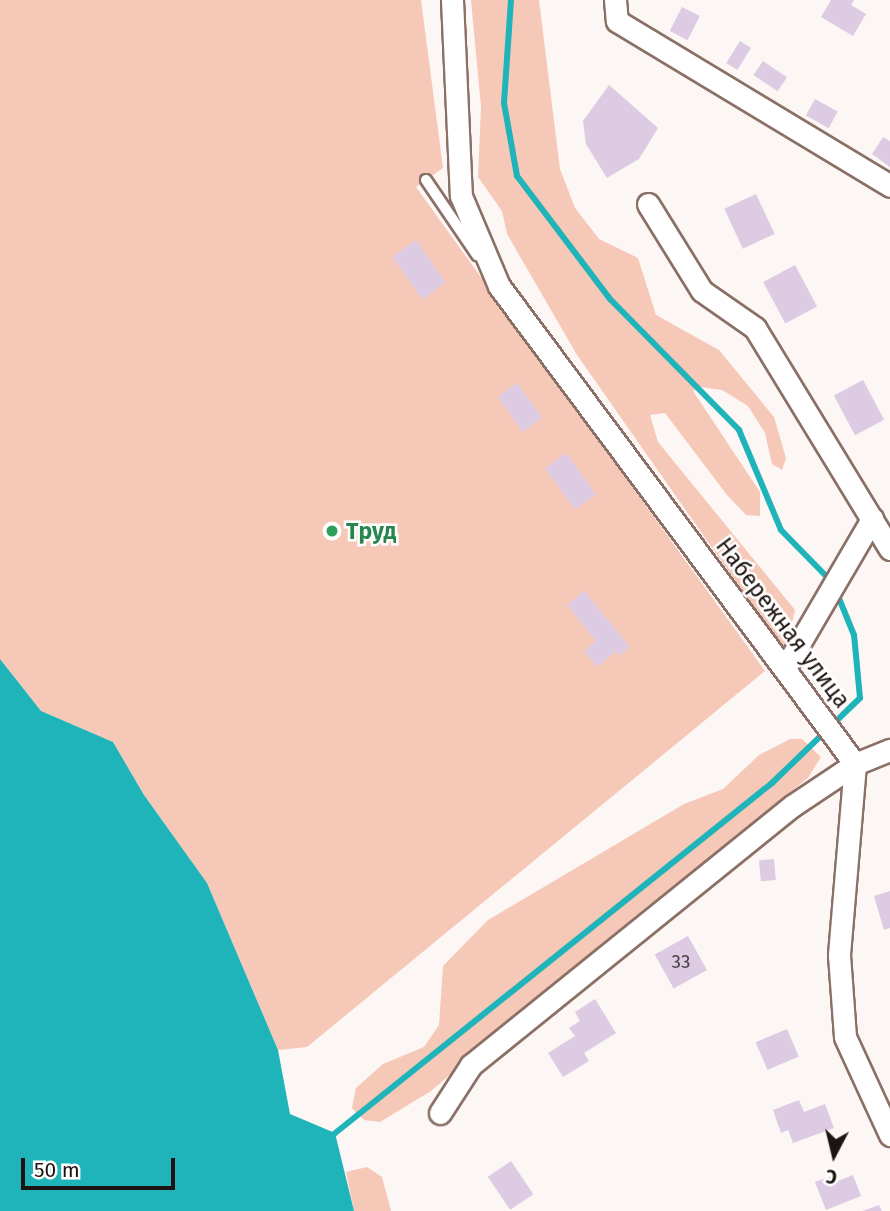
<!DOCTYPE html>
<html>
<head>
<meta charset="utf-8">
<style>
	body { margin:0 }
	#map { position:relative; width:890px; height:1211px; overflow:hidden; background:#fcf6f4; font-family:"Fira Sans",sans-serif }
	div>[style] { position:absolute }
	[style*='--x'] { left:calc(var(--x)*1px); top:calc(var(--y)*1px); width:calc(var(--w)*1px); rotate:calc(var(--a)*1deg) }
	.green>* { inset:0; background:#f6c8b7 }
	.water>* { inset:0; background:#1fb3ba }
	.stream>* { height:6px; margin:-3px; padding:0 3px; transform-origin:3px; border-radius:3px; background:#1fb3ba }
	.building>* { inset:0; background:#dccbe2; transform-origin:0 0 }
	.roads { filter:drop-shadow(2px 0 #8a7066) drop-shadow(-2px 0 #8a7066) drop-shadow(0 2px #8a7066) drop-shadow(0 -2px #8a7066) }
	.lane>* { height:10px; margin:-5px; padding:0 5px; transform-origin:5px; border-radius:5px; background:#fff }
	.street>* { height:21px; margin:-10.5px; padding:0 10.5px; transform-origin:10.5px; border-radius:10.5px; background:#fff }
	.dots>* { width:19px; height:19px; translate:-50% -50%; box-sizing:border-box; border:4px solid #fff; border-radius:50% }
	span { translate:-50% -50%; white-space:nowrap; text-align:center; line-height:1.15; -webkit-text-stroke:5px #fff; paint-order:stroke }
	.number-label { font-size:19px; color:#4d4144 }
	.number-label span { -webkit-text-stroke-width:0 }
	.leisure-label { font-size:23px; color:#27864d; font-weight:700 }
	.left { translate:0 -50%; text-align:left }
	.street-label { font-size:23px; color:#1d1310 }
	.north { position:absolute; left:799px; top:1120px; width:70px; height:70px; -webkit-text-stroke:5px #fff; paint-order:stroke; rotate:187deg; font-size:19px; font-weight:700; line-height:28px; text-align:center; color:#1d1310 }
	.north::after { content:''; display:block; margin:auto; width:24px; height:32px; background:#1d1310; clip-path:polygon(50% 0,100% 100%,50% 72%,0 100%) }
	.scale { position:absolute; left:21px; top:1158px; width:154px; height:32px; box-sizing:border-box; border:4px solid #1d1310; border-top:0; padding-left:9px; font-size:21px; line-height:24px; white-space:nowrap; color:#1d1310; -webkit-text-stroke:5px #fff; paint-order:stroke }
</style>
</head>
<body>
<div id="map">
	<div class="green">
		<i style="clip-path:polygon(0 0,421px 0,443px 168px,416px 187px,765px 671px,307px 1047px,278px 1050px,207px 883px,144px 795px,113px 742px,41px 711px,0 659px)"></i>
		<i style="clip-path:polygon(471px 0,539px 0,560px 169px,575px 208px,599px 239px,638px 258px,656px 315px,719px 350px,774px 417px,786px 458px,782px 470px,772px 464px,765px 433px,748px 406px,722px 390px,701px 387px,693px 391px,760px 492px,760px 516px,746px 515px,727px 495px,665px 413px,650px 415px,658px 442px,795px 610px,785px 652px,577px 355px,507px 234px,502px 211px,478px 177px,481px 107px)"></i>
		<i style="clip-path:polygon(790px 739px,802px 739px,821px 757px,808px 778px,605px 941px,431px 1091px,380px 1122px,364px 1120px,352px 1108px,356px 1088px,383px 1064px,424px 1047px,439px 1025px,443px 966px,488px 920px,684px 804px,723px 789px,759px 755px)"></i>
		<i style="clip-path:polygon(367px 1167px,382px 1177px,391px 1211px,354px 1211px,346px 1172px)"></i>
	</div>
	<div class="water">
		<i style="clip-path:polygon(0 659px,41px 711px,113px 742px,144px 795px,207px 883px,278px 1050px,290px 1114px,335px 1133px,354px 1211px,0 1211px)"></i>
	</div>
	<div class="stream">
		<i style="--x:511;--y:0;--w:103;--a:93.9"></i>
		<i style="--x:504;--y:103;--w:74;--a:79.9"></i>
		<i style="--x:517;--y:176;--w:154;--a:52.9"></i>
		<i style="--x:610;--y:299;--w:184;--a:45.4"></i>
		<i style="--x:739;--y:430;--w:108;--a:67.2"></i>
		<i style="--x:781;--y:530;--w:71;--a:45.6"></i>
		<i style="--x:329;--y:1138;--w:568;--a:-38.71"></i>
		<i style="--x:772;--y:783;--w:122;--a:-44"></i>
		<i style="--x:860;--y:698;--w:63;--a:-95.4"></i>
		<i style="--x:854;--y:635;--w:48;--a:-112.2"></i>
	</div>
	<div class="building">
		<i style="clip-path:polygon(831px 0,854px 0,851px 5px,866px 14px,853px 36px,821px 17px)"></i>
		<i style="left:682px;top:7px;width:20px;height:27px;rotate:27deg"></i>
		<i style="left:740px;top:41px;width:13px;height:26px;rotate:32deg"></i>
		<i style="left:763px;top:61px;width:29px;height:17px;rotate:34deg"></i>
		<i style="clip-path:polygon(609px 85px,658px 128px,639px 159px,607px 178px,586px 144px,583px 121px)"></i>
		<i style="left:815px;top:99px;width:26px;height:19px;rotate:29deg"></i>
		<i style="clip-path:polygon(883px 137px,890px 141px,890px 167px,872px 154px)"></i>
		<i style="left:756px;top:194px;width:44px;height:35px;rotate:65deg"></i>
		<i style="left:416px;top:240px;width:52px;height:29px;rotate:55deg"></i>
		<i style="left:795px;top:265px;width:47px;height:36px;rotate:62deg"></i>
		<i style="left:863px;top:380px;width:45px;height:33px;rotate:62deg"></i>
		<i style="left:517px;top:383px;width:43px;height:24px;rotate:54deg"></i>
		<i style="left:566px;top:453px;width:51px;height:26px;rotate:54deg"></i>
		<i style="clip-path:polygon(584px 591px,630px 647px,619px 656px,616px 651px,597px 667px,584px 651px,596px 641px,567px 605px)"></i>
		<i style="left:774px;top:859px;width:21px;height:15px;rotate:85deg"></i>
		<i style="clip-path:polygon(890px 891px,890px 928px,884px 930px,874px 896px)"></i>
		<i style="left:688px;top:936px;width:39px;height:38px;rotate:61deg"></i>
		<i style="clip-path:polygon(595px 999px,616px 1033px,584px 1053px,589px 1061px,563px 1077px,548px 1053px,575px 1036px,569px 1028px,580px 1021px,575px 1012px)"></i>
		<i style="left:787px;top:1029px;width:30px;height:34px;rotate:67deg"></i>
		<i style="clip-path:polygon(799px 1100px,804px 1112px,825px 1104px,834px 1128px,793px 1143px,788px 1130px,781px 1133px,773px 1110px)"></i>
		<i style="left:511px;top:1161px;width:40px;height:28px;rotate:56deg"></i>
		<i style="clip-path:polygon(835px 1175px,838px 1181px,853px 1175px,861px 1196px,826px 1210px,815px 1182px)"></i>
		<i style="clip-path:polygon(879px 1205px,882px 1211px,863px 1211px)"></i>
	</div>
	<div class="roads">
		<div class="lane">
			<i style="--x:426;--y:180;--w:91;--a:55.8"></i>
		</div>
		<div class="street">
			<i style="--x:452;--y:0;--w:196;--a:87.4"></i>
			<i style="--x:461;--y:196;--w:98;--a:67.1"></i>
			<i style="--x:499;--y:286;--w:596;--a:53.32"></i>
			<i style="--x:855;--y:764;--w:192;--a:94.8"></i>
			<i style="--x:839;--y:955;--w:82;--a:85.8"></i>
			<i style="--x:845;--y:1037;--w:108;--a:65.3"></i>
			<i style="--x:615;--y:0;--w:21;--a:85"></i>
			<i style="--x:617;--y:21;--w:319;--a:31.1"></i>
			<i style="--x:648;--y:204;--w:102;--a:58.2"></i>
			<i style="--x:702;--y:291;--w:65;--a:34.9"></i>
			<i style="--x:755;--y:328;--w:259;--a:58.6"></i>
			<i style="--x:785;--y:668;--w:173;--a:-59.7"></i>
			<i style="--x:440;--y:1113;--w:57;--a:-57.1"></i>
			<i style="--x:471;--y:1065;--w:412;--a:-38.9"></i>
			<i style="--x:792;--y:806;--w:76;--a:-33.7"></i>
			<i style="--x:855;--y:764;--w:38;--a:-22"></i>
		</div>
	</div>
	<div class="dots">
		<i style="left:332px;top:531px;background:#2e9e5b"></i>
	</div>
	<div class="number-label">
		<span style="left:681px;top:962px">33</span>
	</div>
	<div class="leisure-label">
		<span class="left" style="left:346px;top:531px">Труд</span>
	</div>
	<div class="street-label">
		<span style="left:783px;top:623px;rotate:53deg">Набережная улица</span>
	</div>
	<div class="north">С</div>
	<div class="scale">50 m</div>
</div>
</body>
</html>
